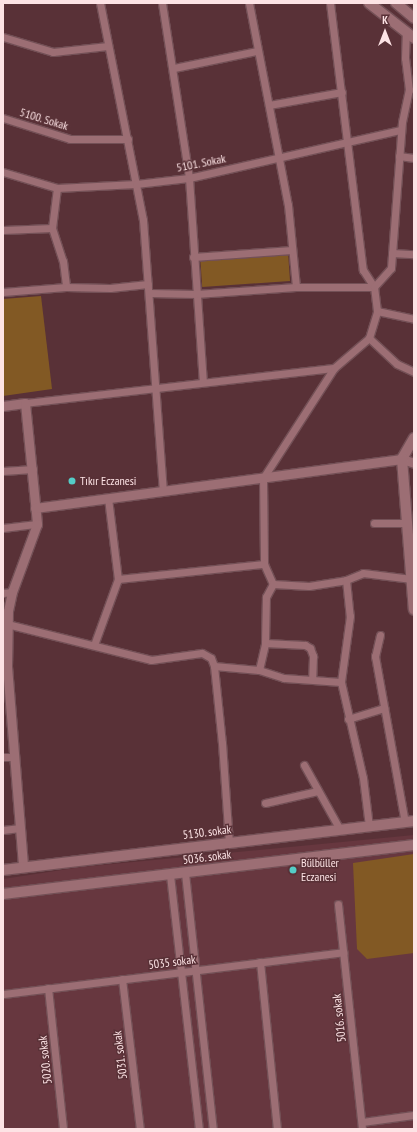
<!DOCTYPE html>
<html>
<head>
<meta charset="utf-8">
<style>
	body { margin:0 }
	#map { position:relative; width:417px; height:1132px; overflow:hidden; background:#593137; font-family:"PT Sans Narrow",sans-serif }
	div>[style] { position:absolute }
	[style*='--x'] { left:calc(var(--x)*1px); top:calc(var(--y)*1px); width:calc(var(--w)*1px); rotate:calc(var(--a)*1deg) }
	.built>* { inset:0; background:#67373f }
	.green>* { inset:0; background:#825924; transform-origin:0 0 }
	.roads { filter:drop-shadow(1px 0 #735056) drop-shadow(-1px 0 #735056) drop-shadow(0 1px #735056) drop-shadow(0 -1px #735056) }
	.minor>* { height:7px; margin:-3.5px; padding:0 3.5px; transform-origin:3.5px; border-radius:3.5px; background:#9c6e74 }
	.tertiary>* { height:9px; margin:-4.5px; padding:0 4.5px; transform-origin:4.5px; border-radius:4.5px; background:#9c6e74 }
	.secondary>* { height:10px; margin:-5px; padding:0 5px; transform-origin:5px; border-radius:5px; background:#9c6e74 }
	.dots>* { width:11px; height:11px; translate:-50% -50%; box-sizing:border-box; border:2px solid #593137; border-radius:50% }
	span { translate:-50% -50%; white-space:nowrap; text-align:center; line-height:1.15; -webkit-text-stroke:3px #593137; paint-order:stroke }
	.street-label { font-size:12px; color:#fde3e5 }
	.poi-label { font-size:12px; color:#fde3e5 }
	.left { translate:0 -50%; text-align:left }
	.frame { position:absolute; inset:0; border:4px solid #fde3e5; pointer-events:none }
	.north { position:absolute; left:365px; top:12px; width:40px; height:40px; -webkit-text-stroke:3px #593137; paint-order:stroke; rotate:0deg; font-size:11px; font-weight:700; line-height:16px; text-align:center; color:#fde3e5 }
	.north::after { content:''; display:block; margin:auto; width:14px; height:18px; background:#fde3e5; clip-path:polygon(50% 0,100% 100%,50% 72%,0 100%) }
</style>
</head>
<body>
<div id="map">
	<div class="built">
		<i style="clip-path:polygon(414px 835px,414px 1129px,3px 1129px,3px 879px,81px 867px)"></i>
	</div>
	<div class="green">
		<i style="left:288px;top:252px;width:29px;height:88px;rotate:86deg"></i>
		<i style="clip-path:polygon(41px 296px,52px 389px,3px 396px,3px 299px)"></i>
		<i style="clip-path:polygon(414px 854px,414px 953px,367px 959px,357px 949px,353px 863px)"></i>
	</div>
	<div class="roads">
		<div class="minor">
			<i style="--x:100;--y:3;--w:221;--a:78.8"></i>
			<i style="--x:143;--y:220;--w:272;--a:85.8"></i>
			<i style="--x:162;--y:3;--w:177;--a:81.2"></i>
			<i style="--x:189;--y:178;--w:204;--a:86.1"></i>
			<i style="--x:249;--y:3;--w:206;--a:79.1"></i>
			<i style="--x:288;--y:205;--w:82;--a:84.4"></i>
			<i style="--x:330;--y:3;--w:269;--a:83"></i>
			<i style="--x:363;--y:270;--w:20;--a:57"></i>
			<i style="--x:3;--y:37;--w:52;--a:16.7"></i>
			<i style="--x:53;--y:52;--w:55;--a:-6.2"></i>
			<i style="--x:174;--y:68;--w:85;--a:-11.6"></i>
			<i style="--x:269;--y:105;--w:74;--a:-10.1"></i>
			<i style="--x:3;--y:118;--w:70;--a:17.4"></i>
			<i style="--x:70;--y:139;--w:58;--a:0"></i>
			<i style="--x:399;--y:156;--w:15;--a:8"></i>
			<i style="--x:3;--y:172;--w:56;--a:16.5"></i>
			<i style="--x:57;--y:188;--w:79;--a:-2.9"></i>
			<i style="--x:136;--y:184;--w:53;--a:-6.5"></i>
			<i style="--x:189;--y:178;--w:217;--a:-12.8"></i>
			<i style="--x:57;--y:188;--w:40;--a:97.1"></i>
			<i style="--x:52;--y:228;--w:35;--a:72"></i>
			<i style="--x:63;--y:261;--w:26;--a:83"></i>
			<i style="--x:3;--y:230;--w:49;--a:-2.3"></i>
			<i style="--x:392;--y:253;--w:22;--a:3"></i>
			<i style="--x:193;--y:257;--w:99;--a:-4"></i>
			<i style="--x:3;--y:292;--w:63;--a:-4.5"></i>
			<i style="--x:66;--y:287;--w:44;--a:1.3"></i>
			<i style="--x:110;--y:288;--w:38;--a:-6"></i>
			<i style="--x:150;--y:293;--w:46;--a:1.2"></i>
			<i style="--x:196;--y:294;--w:100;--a:-4"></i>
			<i style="--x:296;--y:287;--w:78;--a:0"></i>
			<i style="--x:377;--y:311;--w:38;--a:12"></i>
			<i style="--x:369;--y:338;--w:38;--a:43"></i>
			<i style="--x:397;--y:364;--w:19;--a:25"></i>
			<i style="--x:334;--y:368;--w:131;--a:122.8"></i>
			<i style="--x:263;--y:478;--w:86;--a:89.3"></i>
			<i style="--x:264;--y:564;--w:22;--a:66"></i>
			<i style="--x:273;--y:584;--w:36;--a:3"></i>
			<i style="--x:309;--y:586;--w:37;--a:-9"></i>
			<i style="--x:346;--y:580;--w:18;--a:-22"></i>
			<i style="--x:363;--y:573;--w:49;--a:7"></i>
			<i style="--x:25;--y:403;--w:311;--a:-6.5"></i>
			<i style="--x:334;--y:368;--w:46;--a:-40.6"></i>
			<i style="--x:369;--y:338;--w:28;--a:-73"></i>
			<i style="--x:377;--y:311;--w:24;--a:-97"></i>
			<i style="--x:374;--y:287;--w:25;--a:-48"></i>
			<i style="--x:391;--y:268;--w:146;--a:-85.7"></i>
			<i style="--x:402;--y:122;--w:33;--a:-78"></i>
			<i style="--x:409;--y:90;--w:32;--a:-97"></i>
			<i style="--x:405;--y:58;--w:27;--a:-88"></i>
			<i style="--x:3;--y:471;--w:30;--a:-4"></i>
			<i style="--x:108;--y:498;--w:82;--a:83"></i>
			<i style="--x:374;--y:523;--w:33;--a:0"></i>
			<i style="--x:3;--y:528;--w:34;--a:-7"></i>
			<i style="--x:346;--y:580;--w:36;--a:84"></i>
			<i style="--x:350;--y:616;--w:67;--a:97.8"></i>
			<i style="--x:341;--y:682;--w:98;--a:77.1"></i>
			<i style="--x:363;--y:778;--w:48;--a:82.9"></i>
			<i style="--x:3;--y:593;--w:9;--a:-6"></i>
			<i style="--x:3;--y:623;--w:153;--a:14"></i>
			<i style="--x:151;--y:660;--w:51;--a:-7.8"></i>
			<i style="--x:202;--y:653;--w:10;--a:29"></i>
			<i style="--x:211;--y:658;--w:9;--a:69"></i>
			<i style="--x:214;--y:666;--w:77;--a:84.1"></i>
			<i style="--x:222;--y:743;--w:99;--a:86"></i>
			<i style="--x:380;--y:635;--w:22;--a:103"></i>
			<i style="--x:375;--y:656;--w:169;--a:79.8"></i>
			<i style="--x:265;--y:643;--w:40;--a:2.9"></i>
			<i style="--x:305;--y:645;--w:6;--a:31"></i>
			<i style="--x:310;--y:648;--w:9;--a:69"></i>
			<i style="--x:313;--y:656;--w:23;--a:92"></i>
			<i style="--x:94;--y:645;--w:70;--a:-70"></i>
			<i style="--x:118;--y:579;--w:147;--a:-5.9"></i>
			<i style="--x:214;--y:666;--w:45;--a:5.1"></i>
			<i style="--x:259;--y:670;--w:26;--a:18"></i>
			<i style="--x:284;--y:678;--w:57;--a:4"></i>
			<i style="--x:259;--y:670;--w:28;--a:-77"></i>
			<i style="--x:265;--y:643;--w:46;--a:-88.8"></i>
			<i style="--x:266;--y:597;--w:15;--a:-62"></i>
			<i style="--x:348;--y:719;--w:38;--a:-17"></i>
			<i style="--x:3;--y:757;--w:10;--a:0"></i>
			<i style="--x:304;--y:765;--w:72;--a:60.9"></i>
			<i style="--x:265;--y:803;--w:54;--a:-12.8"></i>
			<i style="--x:3;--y:830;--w:17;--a:-7"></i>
			<i style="--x:185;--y:873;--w:258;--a:83.8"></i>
			<i style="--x:170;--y:875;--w:256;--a:83.5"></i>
			<i style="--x:338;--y:904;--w:226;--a:83.9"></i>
			<i style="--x:260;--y:962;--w:168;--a:84.2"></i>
			<i style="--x:122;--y:979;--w:151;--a:83.2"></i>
			<i style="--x:48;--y:988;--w:142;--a:83.9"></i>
			<i style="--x:3;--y:994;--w:343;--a:-7"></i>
			<i style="--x:362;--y:1122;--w:52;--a:-7.7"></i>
		</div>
		<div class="tertiary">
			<i style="--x:3;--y:406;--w:22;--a:-8"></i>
			<i style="--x:25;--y:403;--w:122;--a:84.3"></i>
			<i style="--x:37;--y:524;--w:72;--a:110.2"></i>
			<i style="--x:12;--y:592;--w:19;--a:102"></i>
			<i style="--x:8;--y:611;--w:55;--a:91"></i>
			<i style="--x:7;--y:666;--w:202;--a:85.4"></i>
			<i style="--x:35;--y:508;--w:370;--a:-7.6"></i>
			<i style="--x:402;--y:459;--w:13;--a:18"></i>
		</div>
		<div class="secondary">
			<i style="--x:369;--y:3;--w:57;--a:37.9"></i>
			<i style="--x:396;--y:3;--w:23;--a:40"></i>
			<i style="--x:414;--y:438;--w:24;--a:120"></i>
			<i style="--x:402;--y:459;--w:151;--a:85.5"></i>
			<i style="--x:3;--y:870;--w:414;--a:-6.8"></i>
			<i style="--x:3;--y:894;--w:414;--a:-6.8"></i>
		</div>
	</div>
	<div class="dots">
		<i style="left:72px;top:481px;background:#54cdc7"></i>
		<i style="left:293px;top:870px;background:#54cdc7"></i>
	</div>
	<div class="street-label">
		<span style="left:44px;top:119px;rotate:17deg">5100. Sokak</span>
		<span style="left:201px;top:163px;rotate:-11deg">5101. Sokak</span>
		<span style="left:207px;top:832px;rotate:-7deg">5130. sokak</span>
		<span style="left:207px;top:857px;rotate:-7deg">5036. sokak</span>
		<span style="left:172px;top:962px;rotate:-7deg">5035 sokak</span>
		<span style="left:339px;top:1018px;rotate:-96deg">5016. sokak</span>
		<span style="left:120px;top:1055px;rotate:-97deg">5031. sokak</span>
		<span style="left:45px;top:1060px;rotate:-96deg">5020. sokak</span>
	</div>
	<div class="poi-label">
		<span class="left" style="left:80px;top:481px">Tıkır Eczanesi</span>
		<span class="left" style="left:301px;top:870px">Bülbüller<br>Eczanesi</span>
	</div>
	<div class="frame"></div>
	<div class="north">K</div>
</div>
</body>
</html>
